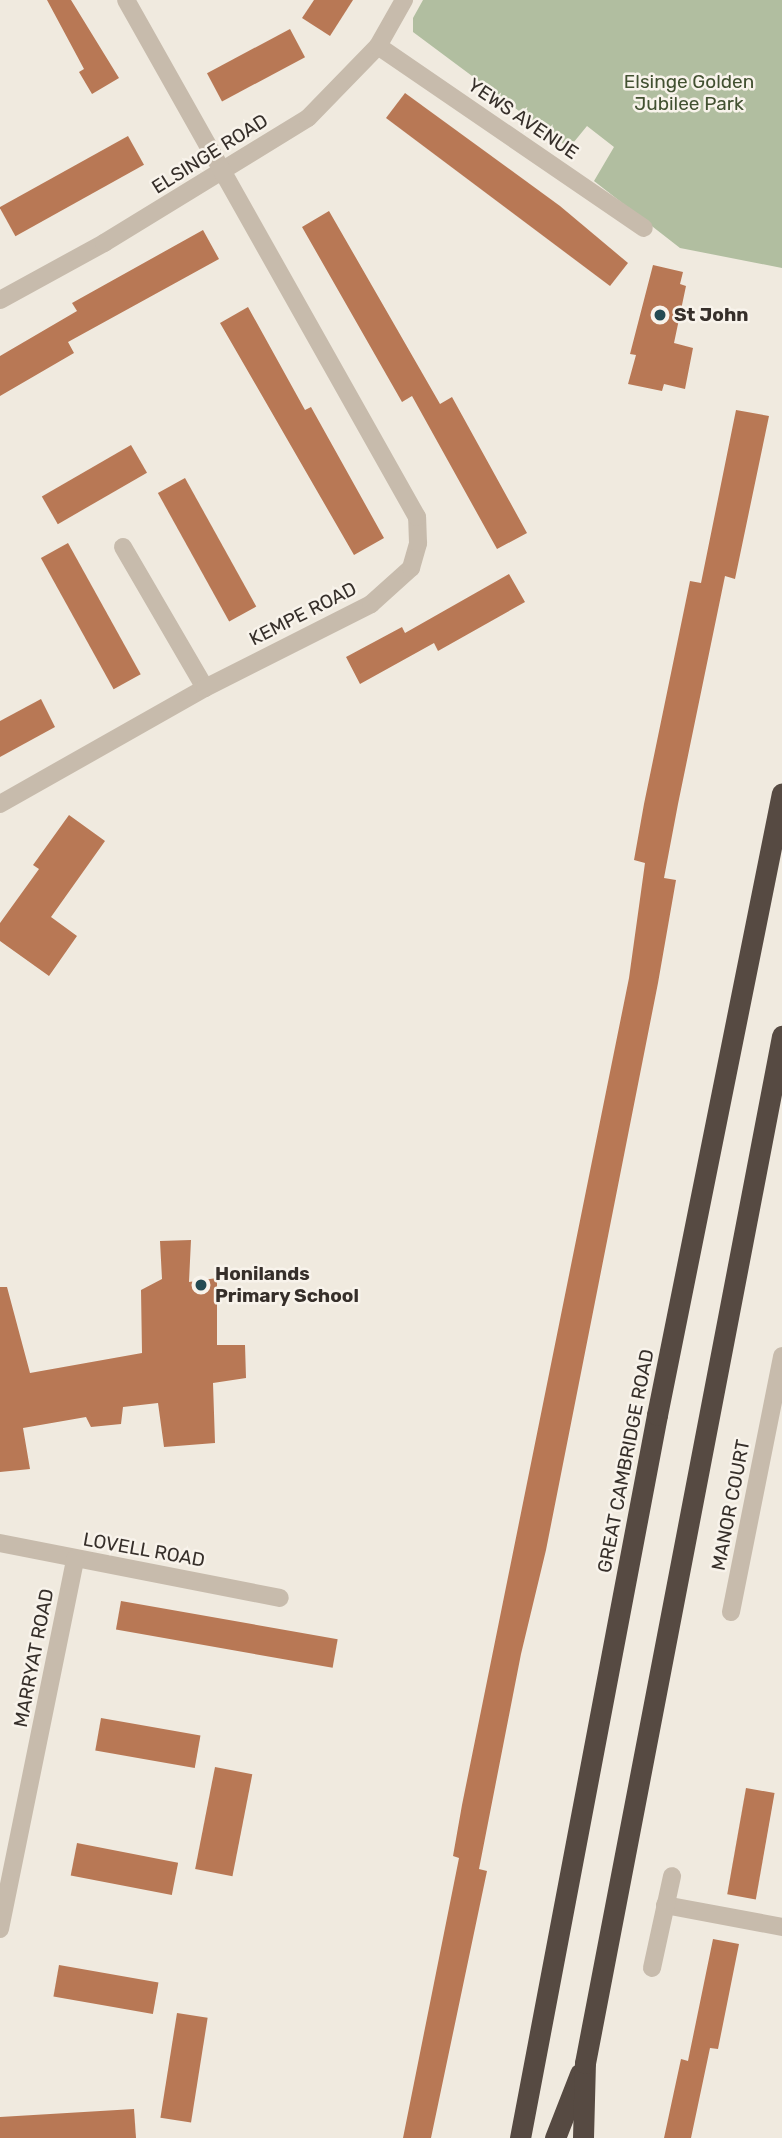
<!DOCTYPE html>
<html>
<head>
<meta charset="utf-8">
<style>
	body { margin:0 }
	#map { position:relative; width:782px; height:2138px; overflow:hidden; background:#f0eadf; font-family:Rubik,sans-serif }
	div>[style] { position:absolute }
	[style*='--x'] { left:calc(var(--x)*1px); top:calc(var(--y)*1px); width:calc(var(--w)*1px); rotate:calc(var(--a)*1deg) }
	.green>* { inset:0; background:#b1bea0 }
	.building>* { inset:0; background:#b87855; transform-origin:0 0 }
	.street>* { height:18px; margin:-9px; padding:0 9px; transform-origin:9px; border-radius:9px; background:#c7bbac }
	.highway>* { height:21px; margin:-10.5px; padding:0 10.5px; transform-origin:10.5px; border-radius:10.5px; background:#564a42 }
	.dots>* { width:19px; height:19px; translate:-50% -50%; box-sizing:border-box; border:4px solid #f8f3eb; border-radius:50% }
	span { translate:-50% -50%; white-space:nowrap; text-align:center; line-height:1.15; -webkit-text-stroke:5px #f8f3eb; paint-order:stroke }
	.park-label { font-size:19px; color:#425131 }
	.street-label { font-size:19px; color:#362f2a }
	.poi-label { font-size:19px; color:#362f2a; font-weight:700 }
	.left { translate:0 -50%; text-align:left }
</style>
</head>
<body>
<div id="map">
	<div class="green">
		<i style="clip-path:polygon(423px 0,782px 0,782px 268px,680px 248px,594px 181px,614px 147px,587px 126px,569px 148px,413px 32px,413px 18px)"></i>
	</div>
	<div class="building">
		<i style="clip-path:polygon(47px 0,71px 0,119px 78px,92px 94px,79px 72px,84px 69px)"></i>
		<i style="clip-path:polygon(314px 0,353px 0,330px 36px,302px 18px)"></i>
		<i style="left:290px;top:29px;width:32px;height:94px;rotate:62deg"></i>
		<i style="clip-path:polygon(405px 93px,560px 206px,628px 263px,610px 286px,386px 118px)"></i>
		<i style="left:128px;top:136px;width:33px;height:147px;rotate:61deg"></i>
		<i style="clip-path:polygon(329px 211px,440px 404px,452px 397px,527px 533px,497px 549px,412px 396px,402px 402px,302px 227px)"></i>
		<i style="clip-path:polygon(203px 230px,219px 259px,68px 342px,74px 353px,0 396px,0 356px,77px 311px,72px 303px)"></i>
		<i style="clip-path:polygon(653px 265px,683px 272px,680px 284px,686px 286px,674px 343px,693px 348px,685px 389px,664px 384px,662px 391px,628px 384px,636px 355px,630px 354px)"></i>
		<i style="clip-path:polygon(248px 307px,305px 410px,311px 407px,384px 538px,354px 555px,220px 323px)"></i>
		<i style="clip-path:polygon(736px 410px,769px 416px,735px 579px,725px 576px,678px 804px,664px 878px,676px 880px,658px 983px,546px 1550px,521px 1654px,479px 1869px,487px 1871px,431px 2138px,403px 2138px,459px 1858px,453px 1856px,462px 1805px,629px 978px,645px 863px,634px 860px,644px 804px,690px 581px,701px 583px)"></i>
		<i style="left:131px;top:445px;width:32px;height:103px;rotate:60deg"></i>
		<i style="left:185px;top:478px;width:147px;height:31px;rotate:61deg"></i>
		<i style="left:68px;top:543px;width:150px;height:31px;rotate:61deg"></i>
		<i style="clip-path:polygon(509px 574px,525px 602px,438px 651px,434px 643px,360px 684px,346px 657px,402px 627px,405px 633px)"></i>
		<i style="clip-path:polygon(41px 699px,55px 727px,0 757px,0 721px)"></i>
		<i style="clip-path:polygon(69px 815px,105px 841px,51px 917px,77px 936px,49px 976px,0 941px,0 923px,39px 869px,33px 865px)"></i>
		<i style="clip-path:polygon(191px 1240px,189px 1282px,217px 1278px,217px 1345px,245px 1345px,246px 1378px,213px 1383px,215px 1443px,164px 1447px,158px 1403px,123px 1407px,121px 1424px,91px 1427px,86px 1417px,23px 1428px,30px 1469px,0 1472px,0 1287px,7px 1287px,30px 1373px,142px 1353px,141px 1290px,162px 1279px,160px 1241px)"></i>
		<i style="left:121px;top:1601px;width:220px;height:29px;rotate:10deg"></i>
		<i style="left:101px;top:1718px;width:101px;height:33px;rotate:10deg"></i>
		<i style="left:215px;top:1767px;width:38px;height:104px;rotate:11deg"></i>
		<i style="left:746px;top:1788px;width:29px;height:108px;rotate:10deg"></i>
		<i style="left:77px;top:1843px;width:103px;height:33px;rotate:11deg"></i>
		<i style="clip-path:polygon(713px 1939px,739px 1944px,718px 2049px,710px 2048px,691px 2138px,664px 2138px,681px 2059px,688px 2061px)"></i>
		<i style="left:59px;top:1965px;width:101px;height:32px;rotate:10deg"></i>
		<i style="left:177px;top:2013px;width:31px;height:106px;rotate:9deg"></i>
		<i style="clip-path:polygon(134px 2109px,136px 2138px,0 2138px,0 2117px)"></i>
	</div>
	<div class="street">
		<i style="--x:378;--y:46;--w:322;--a:34.4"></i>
		<i style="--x:0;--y:300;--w:119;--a:-28.7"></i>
		<i style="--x:104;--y:243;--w:239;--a:-31.5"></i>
		<i style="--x:308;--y:118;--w:100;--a:-45.8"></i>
		<i style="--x:378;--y:46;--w:53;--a:-60.5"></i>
		<i style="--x:123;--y:547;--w:163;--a:59.8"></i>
		<i style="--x:0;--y:804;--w:236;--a:-29.5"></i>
		<i style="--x:205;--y:688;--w:186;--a:-26.8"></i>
		<i style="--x:371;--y:604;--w:54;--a:-42"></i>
		<i style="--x:411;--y:568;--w:26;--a:-74"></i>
		<i style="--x:418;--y:543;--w:26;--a:-92"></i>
		<i style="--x:417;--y:517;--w:593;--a:-119.37"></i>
		<i style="--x:0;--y:1543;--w:285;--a:11.1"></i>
		<i style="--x:731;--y:1612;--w:261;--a:-78.7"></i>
		<i style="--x:665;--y:1905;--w:119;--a:10.6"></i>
		<i style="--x:0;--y:1929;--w:378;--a:-78.5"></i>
		<i style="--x:652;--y:1968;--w:94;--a:-77.7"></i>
	</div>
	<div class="highway">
		<i style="--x:520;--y:2138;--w:736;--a:-79.27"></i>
		<i style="--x:657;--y:1415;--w:634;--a:-78.64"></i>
		<i style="--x:555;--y:2138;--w:69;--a:-68.7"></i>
		<i style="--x:583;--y:2138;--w:75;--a:-88.5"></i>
		<i style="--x:585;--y:2063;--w:1046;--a:-79.14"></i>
	</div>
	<div class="dots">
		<i style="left:660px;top:315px;background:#244b53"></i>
		<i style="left:201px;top:1285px;background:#244b53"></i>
	</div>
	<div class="park-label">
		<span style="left:689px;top:93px">Elsinge Golden<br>Jubilee Park</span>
	</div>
	<div class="street-label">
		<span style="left:523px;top:119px;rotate:34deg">YEWS AVENUE</span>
		<span style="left:210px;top:154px;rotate:-32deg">ELSINGE ROAD</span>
		<span style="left:303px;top:614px;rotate:-27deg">KEMPE ROAD</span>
		<span style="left:626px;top:1461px;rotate:-79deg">GREAT CAMBRIDGE ROAD</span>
		<span style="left:731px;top:1505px;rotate:-79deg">MANOR COURT</span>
		<span style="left:144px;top:1550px;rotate:10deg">LOVELL ROAD</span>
		<span style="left:34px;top:1658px;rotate:-79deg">MARRYAT ROAD</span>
	</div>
	<div class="poi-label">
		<span class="left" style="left:674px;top:315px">St John</span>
		<span class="left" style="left:215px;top:1285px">Honilands<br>Primary School</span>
	</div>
</div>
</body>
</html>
